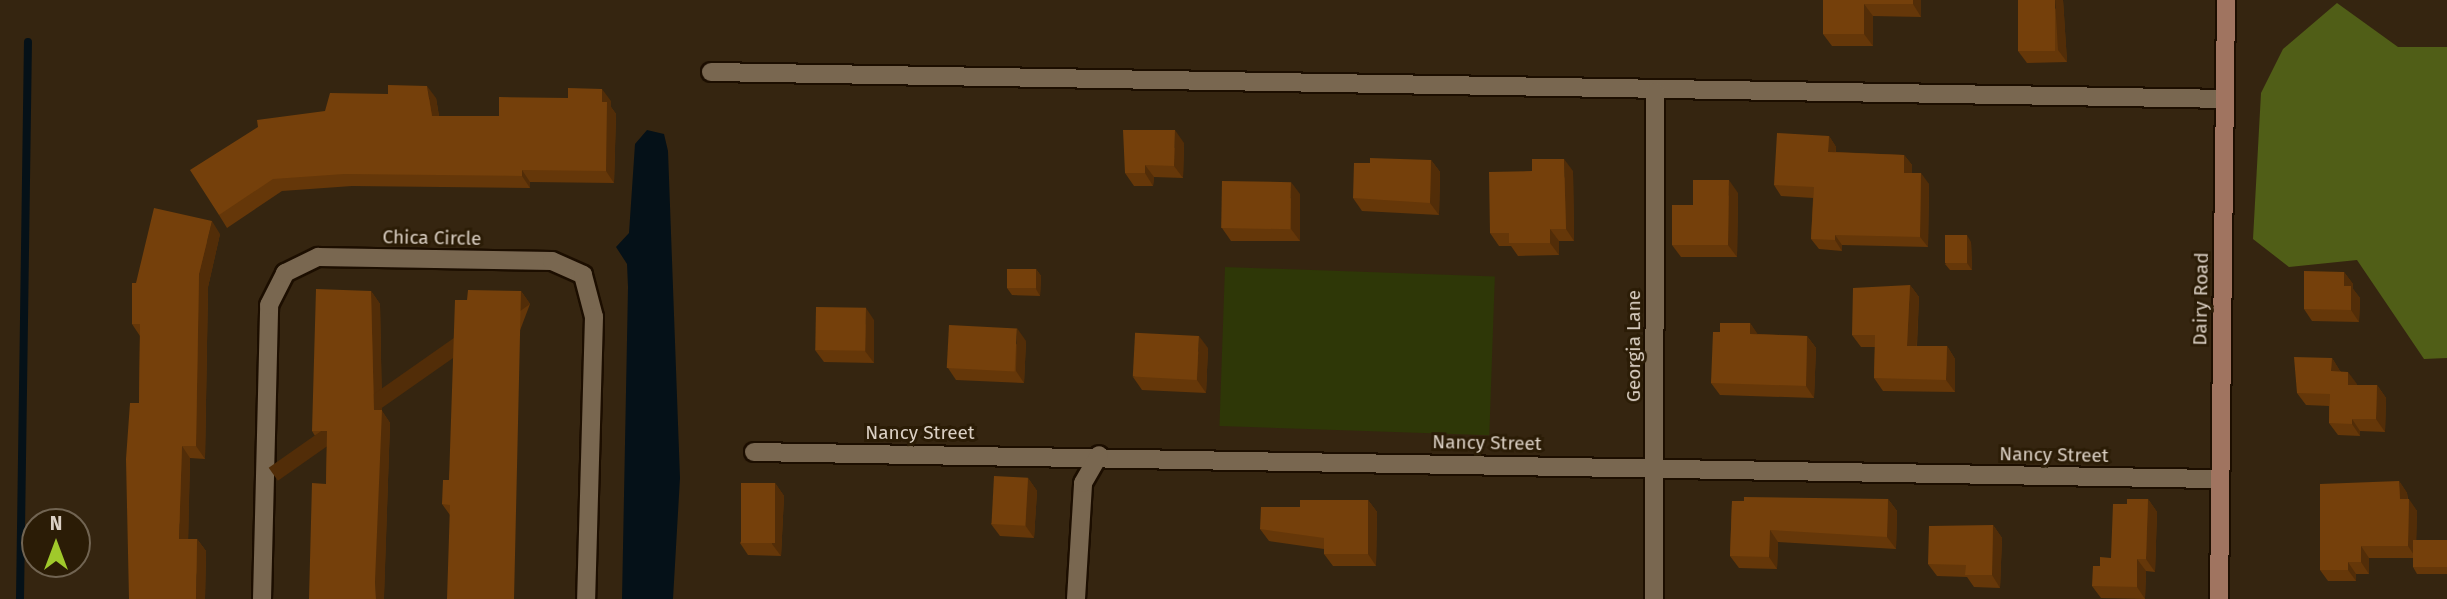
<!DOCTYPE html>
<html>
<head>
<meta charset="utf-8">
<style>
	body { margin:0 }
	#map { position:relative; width:2447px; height:599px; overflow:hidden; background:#352510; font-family:"Fira Sans",sans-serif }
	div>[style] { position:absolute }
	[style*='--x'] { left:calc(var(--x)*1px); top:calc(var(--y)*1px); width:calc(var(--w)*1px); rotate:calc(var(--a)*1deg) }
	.green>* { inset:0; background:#2e3707; transform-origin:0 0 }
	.forest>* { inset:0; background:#505e17 }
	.water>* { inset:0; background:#051118 }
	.stream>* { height:8px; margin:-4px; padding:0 4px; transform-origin:4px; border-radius:4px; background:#051118 }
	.roads { filter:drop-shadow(2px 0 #1c0e00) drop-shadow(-2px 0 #1c0e00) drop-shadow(0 2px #1c0e00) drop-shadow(0 -2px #1c0e00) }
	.street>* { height:18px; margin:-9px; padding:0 9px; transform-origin:9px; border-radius:9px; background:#796750 }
	.secondary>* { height:18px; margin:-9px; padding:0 9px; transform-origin:9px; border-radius:9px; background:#a07460 }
	.wall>* { inset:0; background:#653709 }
	.shaded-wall>* { inset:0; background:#522d08; transform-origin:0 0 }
	.building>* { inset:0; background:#75400b; transform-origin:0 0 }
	span { translate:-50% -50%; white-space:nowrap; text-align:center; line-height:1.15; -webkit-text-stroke:6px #2b1c06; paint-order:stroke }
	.street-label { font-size:19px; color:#dbd0c4 }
	.north { position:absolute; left:21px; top:508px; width:70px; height:70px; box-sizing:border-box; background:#2b1c06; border:2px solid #716452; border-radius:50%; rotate:0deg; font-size:19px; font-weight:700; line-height:28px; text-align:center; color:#dbd0c4 }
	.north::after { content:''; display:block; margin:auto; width:24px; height:32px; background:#a0c92b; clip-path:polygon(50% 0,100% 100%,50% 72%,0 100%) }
</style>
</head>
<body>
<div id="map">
	<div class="green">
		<i style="left:1225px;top:267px;width:270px;height:159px;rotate:2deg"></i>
	</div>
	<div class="forest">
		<i style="clip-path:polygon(2337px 3px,2398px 47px,2447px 47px,2447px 358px,2424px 359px,2357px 260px,2289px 267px,2253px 239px,2261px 93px,2283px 49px)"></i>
	</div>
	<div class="water">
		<i style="clip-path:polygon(647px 130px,664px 134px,668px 151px,680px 478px,673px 599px,622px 599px,628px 287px,627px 264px,616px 247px,629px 233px,635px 144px)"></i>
	</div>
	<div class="stream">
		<i style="--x:20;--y:599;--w:557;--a:-89.18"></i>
	</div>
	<div class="roads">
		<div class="street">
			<i style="--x:711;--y:72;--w:1513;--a:1.02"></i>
			<i style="--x:754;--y:452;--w:1466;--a:1.06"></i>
			<i style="--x:262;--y:599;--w:294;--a:-88.6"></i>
			<i style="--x:269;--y:305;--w:36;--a:-63"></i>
			<i style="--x:285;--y:273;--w:37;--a:-26"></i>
			<i style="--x:318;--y:257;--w:234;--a:1"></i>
			<i style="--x:552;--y:261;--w:34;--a:24"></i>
			<i style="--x:583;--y:275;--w:43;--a:75.3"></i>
			<i style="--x:594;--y:317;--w:282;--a:91.6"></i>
			<i style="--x:1076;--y:599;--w:116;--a:-86.5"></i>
			<i style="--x:1083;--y:483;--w:32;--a:-60"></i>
			<i style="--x:1654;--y:599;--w:507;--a:-89.89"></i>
		</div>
		<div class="secondary">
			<i style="--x:2219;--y:599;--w:599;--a:-89.33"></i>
		</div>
	</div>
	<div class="wall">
		<i style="clip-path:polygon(1823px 0,1921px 0,1921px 17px,1873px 16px,1873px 46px,1832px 46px,1823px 34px)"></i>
		<i style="clip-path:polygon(2063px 0,2067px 62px,2027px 63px,2018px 51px)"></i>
		<i style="clip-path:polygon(436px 98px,439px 116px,499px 116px,611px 101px,611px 107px,616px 114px,614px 183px,530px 182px,530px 188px,352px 186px,282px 191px,227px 228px,219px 215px,258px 127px)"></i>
		<i style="clip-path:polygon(1829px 136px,1836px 147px,1836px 152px,1904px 155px,1912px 165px,1912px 173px,1929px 184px,1928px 247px,1842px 245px,1842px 251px,1819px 249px,1811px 239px,1813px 198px,1781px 196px,1774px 185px)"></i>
		<i style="clip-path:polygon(1184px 143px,1183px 178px,1154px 177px,1153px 186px,1134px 186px,1125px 173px)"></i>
		<i style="clip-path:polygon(1431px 160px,1440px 172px,1439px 215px,1362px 211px,1353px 198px,1370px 163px)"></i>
		<i style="clip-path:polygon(1573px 171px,1574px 241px,1559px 241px,1559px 255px,1518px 256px,1511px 246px,1499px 246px,1490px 233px)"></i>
		<i style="clip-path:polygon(1738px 193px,1737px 257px,1681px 257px,1672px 245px,1693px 205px)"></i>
		<i style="clip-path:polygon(1300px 194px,1300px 241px,1231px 241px,1222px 228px)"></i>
		<i style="clip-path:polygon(220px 234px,208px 287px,205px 459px,190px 458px,188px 539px,197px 539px,206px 551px,205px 599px,139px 403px,140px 336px,132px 324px,136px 283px)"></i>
		<i style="clip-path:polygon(1971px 242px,1972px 270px,1950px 270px,1945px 264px)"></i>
		<i style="clip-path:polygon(1036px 269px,1041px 276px,1040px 296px,1012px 295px,1007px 288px)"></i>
		<i style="clip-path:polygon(2344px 272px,2353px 284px,2353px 289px,2360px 298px,2359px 322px,2312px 321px,2304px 309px)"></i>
		<i style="clip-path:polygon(1910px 285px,1919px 297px,1917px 346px,1947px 346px,1955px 359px,1955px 392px,1883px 391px,1874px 378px,1875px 347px,1861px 347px,1852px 335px)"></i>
		<i style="clip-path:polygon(371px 291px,380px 304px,382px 411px,390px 423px,384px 594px,326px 484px,327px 444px,320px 444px,312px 431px)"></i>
		<i style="clip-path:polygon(521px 291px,530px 304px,450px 515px,442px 504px,449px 480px,467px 300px)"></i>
		<i style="clip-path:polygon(874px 320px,874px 363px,824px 362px,815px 350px)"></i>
		<i style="clip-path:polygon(1750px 323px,1757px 334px,1807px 336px,1816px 348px,1814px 398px,1720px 395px,1711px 383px,1720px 332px)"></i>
		<i style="clip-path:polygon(1026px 341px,1024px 383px,956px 380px,948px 368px)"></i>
		<i style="clip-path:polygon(1208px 348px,1206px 393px,1142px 390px,1133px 377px)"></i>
		<i style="clip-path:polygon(2332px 358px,2340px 371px,2357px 385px,2377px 385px,2386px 398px,2385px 432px,2360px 431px,2360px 436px,2338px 435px,2329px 423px,2329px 406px,2306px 405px,2297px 393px)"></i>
		<i style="clip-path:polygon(1028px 478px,1037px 491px,1034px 538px,1000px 536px,991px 524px)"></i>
		<i style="clip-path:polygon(2399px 481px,2407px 493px,2408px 499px,2417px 511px,2416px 540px,2447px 540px,2447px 574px,2417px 574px,2413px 567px,2413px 558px,2369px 558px,2369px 574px,2356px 574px,2356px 581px,2328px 581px,2320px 570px)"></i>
		<i style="clip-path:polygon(775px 483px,784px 496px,781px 556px,748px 555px,740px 543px)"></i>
		<i style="clip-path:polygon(1888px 499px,1897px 511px,1896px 549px,1778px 542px,1777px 569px,1739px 568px,1730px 556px,1732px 501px)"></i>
		<i style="clip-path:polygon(2148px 499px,2157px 512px,2155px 572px,2146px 571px,2145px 599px,2101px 598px,2092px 586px,2100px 566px,2111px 558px,2127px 504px)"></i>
		<i style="clip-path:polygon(1368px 500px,1377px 512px,1376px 566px,1333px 566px,1324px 554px,1324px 549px,1269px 541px,1260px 529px,1300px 507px)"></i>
		<i style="clip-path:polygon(1993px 525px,2002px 538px,2000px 588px,1974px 587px,1967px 577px,1937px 576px,1928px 564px)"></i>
	</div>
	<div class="shaded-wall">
		<i style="clip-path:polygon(1913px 0,1921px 0,1921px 17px,1913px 4px)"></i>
		<i style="clip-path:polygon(2055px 0,2063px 0,2067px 62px,2058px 50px)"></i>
		<i style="clip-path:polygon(1864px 4px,1873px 16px,1873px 46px,1864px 34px)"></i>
		<i style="clip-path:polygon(427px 86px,436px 98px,441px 129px,432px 116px)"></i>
		<i style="clip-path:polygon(602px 89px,611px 101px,611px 107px,616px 114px,614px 183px,606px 171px,602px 102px)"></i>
		<i style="clip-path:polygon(1175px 130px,1184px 143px,1183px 178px,1174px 166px)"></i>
		<i style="clip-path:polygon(1829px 136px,1836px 147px,1835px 162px,1828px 152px)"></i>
		<i style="clip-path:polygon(1904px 155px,1912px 165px,1912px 184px,1904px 173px)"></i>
		<i style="clip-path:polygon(1564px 159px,1573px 171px,1574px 241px,1566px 229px)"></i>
		<i style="clip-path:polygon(1431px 160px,1440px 172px,1439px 215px,1430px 203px)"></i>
		<i style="clip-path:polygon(1145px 165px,1154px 177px,1153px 186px,1145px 173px)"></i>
		<i style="clip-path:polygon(522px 170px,530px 182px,530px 188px,522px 176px)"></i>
		<i style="clip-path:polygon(1921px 173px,1929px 184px,1928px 247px,1920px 237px)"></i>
		<i style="clip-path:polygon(1729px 180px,1738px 193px,1737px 257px,1728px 245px)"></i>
		<i style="clip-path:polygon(1291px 182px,1300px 194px,1300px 241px,1291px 229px)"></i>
		<i style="clip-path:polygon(212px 221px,220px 234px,208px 287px,205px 459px,196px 446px,199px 274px)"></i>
		<i style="clip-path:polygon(1550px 229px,1559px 241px,1559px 255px,1550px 243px)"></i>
		<i style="clip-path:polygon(1835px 235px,1842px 245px,1842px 251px,1835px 240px)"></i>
		<i style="clip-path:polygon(1967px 235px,1971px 242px,1972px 270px,1967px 263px)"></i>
		<i style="clip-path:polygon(1036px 269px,1041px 276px,1040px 296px,1036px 289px)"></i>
		<i style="clip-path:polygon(2344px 272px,2353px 284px,2353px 289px,2360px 298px,2359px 322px,2351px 310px,2344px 286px)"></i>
		<i style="clip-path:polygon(1910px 285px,1919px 297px,1916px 358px,1907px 346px)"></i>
		<i style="clip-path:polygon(371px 291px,380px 304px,382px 411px,390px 423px,384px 599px,376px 599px,375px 581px,374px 410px)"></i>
		<i style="left:521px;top:291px;width:16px;height:308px;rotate:55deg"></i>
		<i style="clip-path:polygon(866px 308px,874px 320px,874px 363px,865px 351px)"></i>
		<i style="clip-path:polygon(1750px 323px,1759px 336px,1750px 334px)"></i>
		<i style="clip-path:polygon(1017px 328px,1026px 341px,1024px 383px,1016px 371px)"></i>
		<i style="clip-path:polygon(1199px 336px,1208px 348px,1206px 393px,1197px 380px)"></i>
		<i style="clip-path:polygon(1807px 336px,1816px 348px,1814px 398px,1806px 386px)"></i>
		<i style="clip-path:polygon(1947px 346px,1955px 359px,1955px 392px,1946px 380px)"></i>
		<i style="clip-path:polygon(2332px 358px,2340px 371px,2340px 384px,2331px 371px)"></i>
		<i style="clip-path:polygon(2348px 372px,2357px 384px,2357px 397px,2348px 385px)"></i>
		<i style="clip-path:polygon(2377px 385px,2386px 398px,2385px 432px,2376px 419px)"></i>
		<i style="clip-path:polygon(2352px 419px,2360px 431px,2360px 436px,2352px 424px)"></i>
		<i style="clip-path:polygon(182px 446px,190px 458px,188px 551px,179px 539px)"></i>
		<i style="clip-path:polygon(1028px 478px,1037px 491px,1034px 538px,1025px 525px)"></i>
		<i style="clip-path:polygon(2399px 481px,2407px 493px,2408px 510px,2400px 499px)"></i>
		<i style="clip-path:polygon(775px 483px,784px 496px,781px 556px,772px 544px)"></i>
		<i style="clip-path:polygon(1888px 499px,1897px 511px,1896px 549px,1887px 537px)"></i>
		<i style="clip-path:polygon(2148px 499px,2157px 512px,2155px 572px,2146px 559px)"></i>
		<i style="clip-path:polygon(2409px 499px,2417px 511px,2416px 558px,2408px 546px)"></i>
		<i style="clip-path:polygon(1368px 500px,1377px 512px,1376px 566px,1368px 554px)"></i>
		<i style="clip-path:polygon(1993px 525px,2002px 538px,2000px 588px,1992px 575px)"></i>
		<i style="clip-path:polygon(1770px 530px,1778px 542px,1777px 569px,1769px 557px)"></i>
		<i style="clip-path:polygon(197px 539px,206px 551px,205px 599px,196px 599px)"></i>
		<i style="clip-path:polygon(2361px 546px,2369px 558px,2369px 574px,2361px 562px)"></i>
		<i style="clip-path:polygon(2137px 559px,2146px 571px,2145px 599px,2137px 587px)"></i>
		<i style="clip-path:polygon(2348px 562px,2356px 574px,2356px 581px,2348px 570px)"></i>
	</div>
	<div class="building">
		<i style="clip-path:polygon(1823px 0,1913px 0,1913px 4px,1864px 4px,1864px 34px,1823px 34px)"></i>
		<i style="left:2018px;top:0;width:37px;height:51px"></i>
		<i style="clip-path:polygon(388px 85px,427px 86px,432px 116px,499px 116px,499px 97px,568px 98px,568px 88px,602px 89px,602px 102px,607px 102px,606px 171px,522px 170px,522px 176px,344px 174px,273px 179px,219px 215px,190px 170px,258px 127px,257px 120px,325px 111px,330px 93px,388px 94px)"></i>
		<i style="clip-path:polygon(1123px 130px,1175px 130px,1174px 166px,1145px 165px,1145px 173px,1125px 173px)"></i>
		<i style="clip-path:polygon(1777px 133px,1829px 136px,1828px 152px,1904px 155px,1904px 173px,1921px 173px,1920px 237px,1835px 235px,1835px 240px,1811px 239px,1814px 187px,1774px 185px)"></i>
		<i style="clip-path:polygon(1370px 158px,1431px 160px,1430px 203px,1353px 198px,1354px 163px,1370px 163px)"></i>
		<i style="clip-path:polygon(1532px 159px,1564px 159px,1566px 229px,1550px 229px,1550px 243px,1509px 243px,1509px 233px,1490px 233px,1489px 172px,1532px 171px)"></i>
		<i style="clip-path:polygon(1693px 180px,1729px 180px,1728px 245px,1672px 245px,1672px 205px,1693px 205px)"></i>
		<i style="left:1222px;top:181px;width:69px;height:47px;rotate:1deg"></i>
		<i style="clip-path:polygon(154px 208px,212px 221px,199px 274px,196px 446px,182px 446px,179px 539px,197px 539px,196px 599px,129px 599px,126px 459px,130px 403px,139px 403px,140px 324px,132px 324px,132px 283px,136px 283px)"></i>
		<i style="left:1967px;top:235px;width:28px;height:22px;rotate:90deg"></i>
		<i style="left:1007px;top:269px;width:29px;height:19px"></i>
		<i style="clip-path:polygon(2304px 271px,2344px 272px,2344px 286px,2351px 286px,2351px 310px,2304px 309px)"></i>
		<i style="clip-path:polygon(1910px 285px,1907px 346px,1947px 346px,1946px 380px,1874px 378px,1875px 335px,1852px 335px,1853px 288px)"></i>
		<i style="clip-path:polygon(316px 289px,371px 291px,374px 410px,382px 410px,375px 581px,376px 599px,309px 599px,312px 483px,326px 484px,327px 431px,312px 431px)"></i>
		<i style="clip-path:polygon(468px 290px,521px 291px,514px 599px,447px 599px,450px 505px,442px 504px,443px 480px,449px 480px,455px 300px,467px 300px)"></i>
		<i style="left:816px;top:307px;width:50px;height:43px;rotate:1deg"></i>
		<i style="clip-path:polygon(1720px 323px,1750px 323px,1750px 334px,1807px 336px,1806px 386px,1711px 383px,1713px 332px,1720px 332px)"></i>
		<i style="left:949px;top:325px;width:68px;height:43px;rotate:3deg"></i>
		<i style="left:1199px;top:336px;width:44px;height:64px;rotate:93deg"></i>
		<i style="clip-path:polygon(2294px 357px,2332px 358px,2331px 371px,2348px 372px,2348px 385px,2377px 385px,2376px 419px,2352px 419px,2352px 424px,2329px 423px,2330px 394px,2297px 393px)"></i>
		<i style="left:994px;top:476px;width:34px;height:48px;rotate:3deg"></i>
		<i style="clip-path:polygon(2399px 481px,2400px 499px,2409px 499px,2408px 546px,2361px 546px,2361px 562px,2348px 562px,2348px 570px,2320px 570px,2320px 484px)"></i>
		<i style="left:741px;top:483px;width:34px;height:60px"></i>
		<i style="clip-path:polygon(1744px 497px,1888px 499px,1887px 537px,1770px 530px,1769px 557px,1730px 556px,1732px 501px,1744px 501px)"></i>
		<i style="clip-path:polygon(2127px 499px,2148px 499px,2146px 559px,2137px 559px,2137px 587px,2092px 586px,2093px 566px,2100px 566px,2100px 557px,2111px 558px,2113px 504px,2127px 504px)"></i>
		<i style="clip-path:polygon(1300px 500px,1368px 500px,1368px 554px,1324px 554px,1324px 538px,1260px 529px,1261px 507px,1300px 507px)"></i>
		<i style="clip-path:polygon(1993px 525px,1992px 575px,1965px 575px,1966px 565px,1928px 564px,1929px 526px)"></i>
		<i style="left:2413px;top:540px;width:34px;height:27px"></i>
	</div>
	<div class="street-label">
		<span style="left:432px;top:238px;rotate:1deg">Chica Circle</span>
		<span style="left:2201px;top:299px;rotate:-89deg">Dairy Road</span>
		<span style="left:1634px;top:346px;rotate:-90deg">Georgia Lane</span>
		<span style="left:920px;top:433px">Nancy Street</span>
		<span style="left:1487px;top:443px;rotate:1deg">Nancy Street</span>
		<span style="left:2054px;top:455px;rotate:1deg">Nancy Street</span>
	</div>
	<div class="north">N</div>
</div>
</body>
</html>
